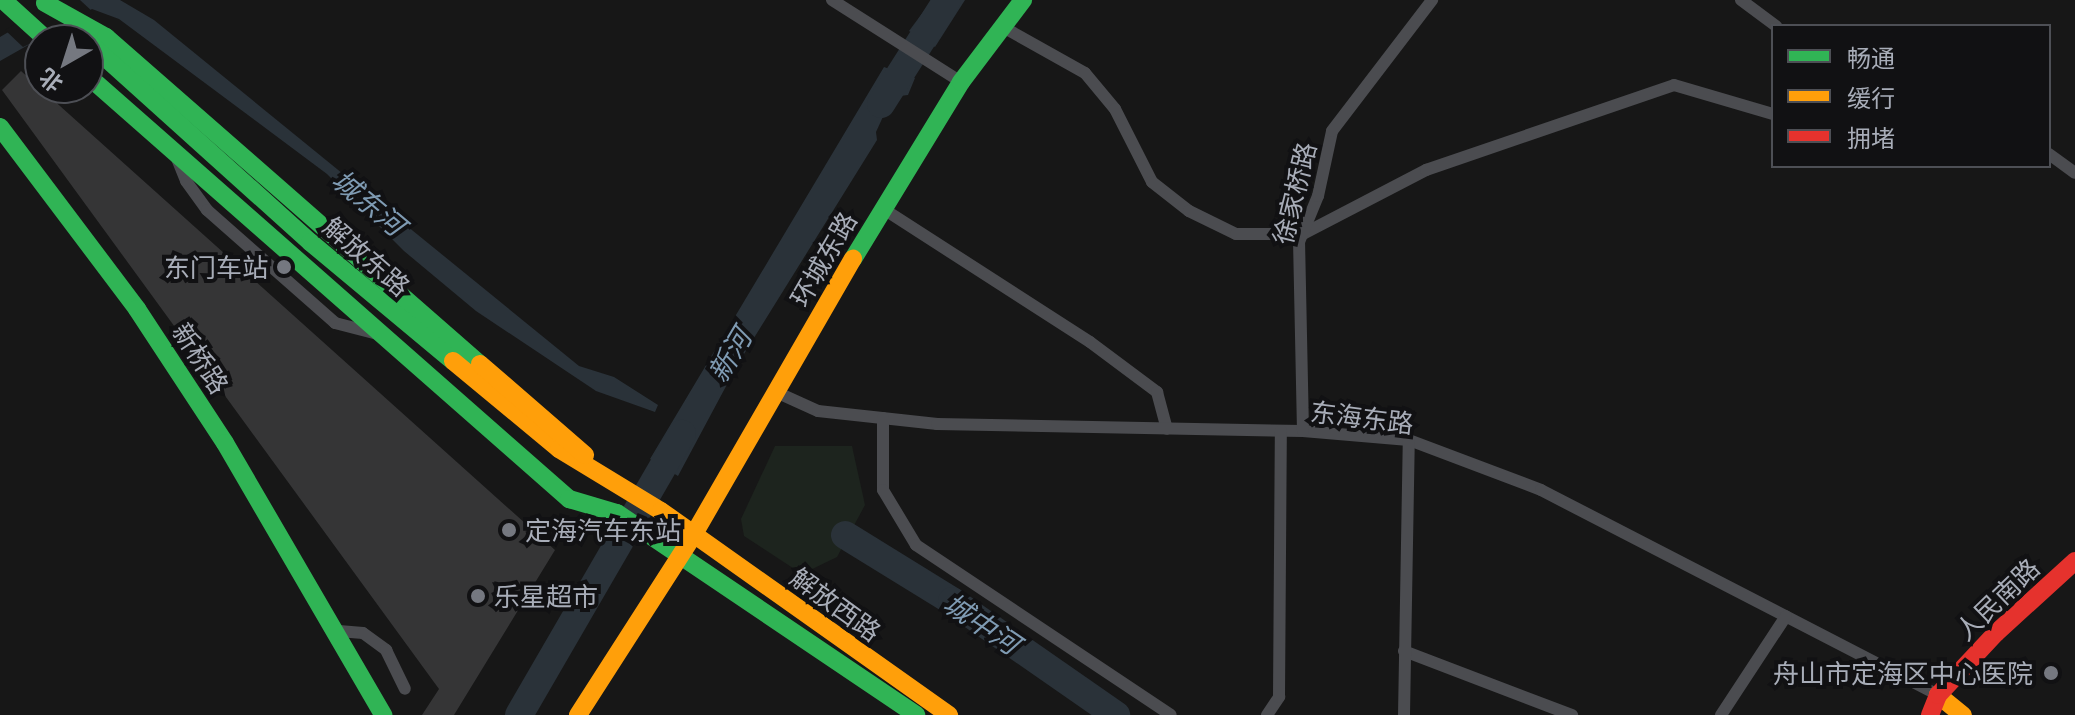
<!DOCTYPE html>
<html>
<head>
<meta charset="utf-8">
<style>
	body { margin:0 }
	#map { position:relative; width:2075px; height:715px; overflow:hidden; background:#171717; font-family:"Exo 2","Noto Sans SC",sans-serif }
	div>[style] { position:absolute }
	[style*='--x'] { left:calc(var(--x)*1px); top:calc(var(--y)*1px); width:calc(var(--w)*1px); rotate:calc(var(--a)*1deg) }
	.green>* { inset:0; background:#1d241e }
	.water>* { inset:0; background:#2a3239 }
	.pier>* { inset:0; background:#171717 }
	.river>* { height:28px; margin:-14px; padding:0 14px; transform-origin:14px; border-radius:14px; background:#2a3239 }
	.building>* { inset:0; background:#353536 }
	.street>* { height:12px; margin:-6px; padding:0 6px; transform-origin:6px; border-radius:6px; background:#4b4c50 }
	.fast>* { height:18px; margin:-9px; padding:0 9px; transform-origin:9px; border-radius:9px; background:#30b455 }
	.slow>* { height:18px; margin:-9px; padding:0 9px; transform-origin:9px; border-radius:9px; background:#ff9f0a }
	.jam>* { height:18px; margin:-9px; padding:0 9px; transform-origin:9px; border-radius:9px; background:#e5322d }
	.dots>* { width:22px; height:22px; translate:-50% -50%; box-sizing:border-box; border:4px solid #111113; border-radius:50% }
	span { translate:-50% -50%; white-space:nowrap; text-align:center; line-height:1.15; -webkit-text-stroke:8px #111113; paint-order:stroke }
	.street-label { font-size:26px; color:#a8adb8 }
	.poi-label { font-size:26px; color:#a8adb8 }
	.right { translate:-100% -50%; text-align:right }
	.left { translate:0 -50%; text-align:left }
	.water-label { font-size:28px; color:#7f9bb3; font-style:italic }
	.legend { position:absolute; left:1771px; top:24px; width:280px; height:144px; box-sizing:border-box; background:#111113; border:2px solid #4d4f55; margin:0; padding:10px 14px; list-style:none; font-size:24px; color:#a8adb8 }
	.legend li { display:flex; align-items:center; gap:16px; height:40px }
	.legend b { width:40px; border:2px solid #4d4f55 }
	.north { position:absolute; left:24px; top:24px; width:80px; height:80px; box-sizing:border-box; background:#111113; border:2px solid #4d4f55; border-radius:50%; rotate:219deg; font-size:22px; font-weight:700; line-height:32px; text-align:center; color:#a8adb8 }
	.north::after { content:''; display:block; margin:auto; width:28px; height:36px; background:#757880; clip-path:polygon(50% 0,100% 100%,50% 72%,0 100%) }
</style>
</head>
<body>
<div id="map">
	<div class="green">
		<i style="clip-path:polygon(775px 446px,852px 446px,865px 505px,837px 557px,802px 574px,744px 536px,741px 519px)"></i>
	</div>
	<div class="water">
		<i style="clip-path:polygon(63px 0,120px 0,154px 20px,579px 366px,614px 377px,658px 405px,655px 412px,596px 391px,476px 311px,404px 251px,327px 174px,119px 19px,92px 9px,0 61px,0 37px)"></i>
		<i style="clip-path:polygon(932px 0,965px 0,935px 47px,909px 31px)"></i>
		<i style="clip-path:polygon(884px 67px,915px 78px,908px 95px,892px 97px,876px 132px,877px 140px,739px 362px,678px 476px,650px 459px)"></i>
	</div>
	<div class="pier">
		<i style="clip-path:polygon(55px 0,80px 0,94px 13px,23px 47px,5px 30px)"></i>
	</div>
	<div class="river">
		<i style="--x:881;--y:104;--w:123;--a:-57.6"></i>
		<i style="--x:845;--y:535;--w:126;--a:31.7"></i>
		<i style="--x:952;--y:601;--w:200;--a:34.8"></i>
		<i style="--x:519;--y:715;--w:325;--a:-59.9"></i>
	</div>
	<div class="building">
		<i style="clip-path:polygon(21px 71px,555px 550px,454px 715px,422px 715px,439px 689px,2px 90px)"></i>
	</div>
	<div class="street">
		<i style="--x:832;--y:0;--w:153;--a:32.4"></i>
		<i style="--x:1741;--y:0;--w:44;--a:36.6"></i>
		<i style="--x:1003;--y:27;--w:94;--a:29.3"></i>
		<i style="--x:1085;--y:73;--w:47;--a:50.2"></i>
		<i style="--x:1115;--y:109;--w:82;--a:63.1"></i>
		<i style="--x:1152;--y:182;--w:47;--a:38.1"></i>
		<i style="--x:1189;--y:211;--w:52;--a:26.1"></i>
		<i style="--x:1236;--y:234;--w:67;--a:0"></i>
		<i style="--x:1303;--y:234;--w:139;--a:-27.5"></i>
		<i style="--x:1426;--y:170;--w:262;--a:-18.9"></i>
		<i style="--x:1674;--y:85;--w:103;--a:16.3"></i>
		<i style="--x:2049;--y:154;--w:32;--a:36"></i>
		<i style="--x:176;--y:156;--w:27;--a:68"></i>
		<i style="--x:186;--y:181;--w:36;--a:54"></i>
		<i style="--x:207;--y:210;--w:171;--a:41.4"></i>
		<i style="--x:335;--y:323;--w:44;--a:14.3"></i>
		<i style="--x:882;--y:208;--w:247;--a:32.8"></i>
		<i style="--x:1090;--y:342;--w:84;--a:36.7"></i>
		<i style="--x:1157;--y:392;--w:38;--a:75"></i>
		<i style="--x:776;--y:392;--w:46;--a:24.3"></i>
		<i style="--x:818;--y:411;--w:120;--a:6.2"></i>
		<i style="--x:937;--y:424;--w:366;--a:1.1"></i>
		<i style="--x:1303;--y:431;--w:106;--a:4.9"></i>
		<i style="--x:1409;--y:440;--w:141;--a:20.7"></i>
		<i style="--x:1541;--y:490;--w:447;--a:27.3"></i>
		<i style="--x:883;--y:418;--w:72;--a:90"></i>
		<i style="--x:883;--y:490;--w:64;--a:59"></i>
		<i style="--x:916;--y:545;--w:306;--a:33.7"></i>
		<i style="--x:1303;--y:431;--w:189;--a:-91.2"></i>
		<i style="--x:1299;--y:242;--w:50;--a:-67.6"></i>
		<i style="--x:1318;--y:196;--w:66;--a:-77.8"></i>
		<i style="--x:1332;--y:131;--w:165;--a:-52.6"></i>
		<i style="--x:339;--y:631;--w:24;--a:5"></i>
		<i style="--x:363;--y:633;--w:29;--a:36"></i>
		<i style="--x:386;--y:650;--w:43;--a:64"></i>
		<i style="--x:1404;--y:651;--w:180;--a:20.9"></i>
		<i style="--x:1267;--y:715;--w:22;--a:-56"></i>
		<i style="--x:1279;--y:697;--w:266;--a:-89.6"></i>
		<i style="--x:1404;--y:715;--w:275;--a:-89"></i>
		<i style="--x:1721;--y:715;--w:118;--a:-56.7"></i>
	</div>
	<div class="fast">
		<i style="--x:3;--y:0;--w:59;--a:42.3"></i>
		<i style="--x:45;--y:3;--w:70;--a:29.1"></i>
		<i style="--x:106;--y:37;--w:497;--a:41.2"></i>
		<i style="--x:88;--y:42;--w:299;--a:42"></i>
		<i style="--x:310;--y:242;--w:186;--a:39.8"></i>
		<i style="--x:88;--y:76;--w:641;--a:41.33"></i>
		<i style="--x:569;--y:499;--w:50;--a:16.3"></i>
		<i style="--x:617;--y:513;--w:361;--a:34"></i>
		<i style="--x:0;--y:127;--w:228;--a:53"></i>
		<i style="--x:137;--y:309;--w:160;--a:56.7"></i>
		<i style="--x:225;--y:443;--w:315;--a:59.8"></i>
		<i style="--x:853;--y:259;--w:207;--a:-58.6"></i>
		<i style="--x:961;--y:82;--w:103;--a:-52.9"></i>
	</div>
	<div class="slow">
		<i style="--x:453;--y:361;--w:138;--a:39.7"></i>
		<i style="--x:559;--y:449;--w:119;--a:31.3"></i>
		<i style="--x:661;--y:511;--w:353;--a:35.3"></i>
		<i style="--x:480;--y:364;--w:139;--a:40.9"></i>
		<i style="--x:1938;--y:695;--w:32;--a:39"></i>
		<i style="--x:578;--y:715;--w:215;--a:-57.3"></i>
		<i style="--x:694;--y:534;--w:318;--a:-60"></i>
	</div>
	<div class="jam">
		<i style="--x:1930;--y:715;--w:22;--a:-68"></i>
		<i style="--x:1938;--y:695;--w:85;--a:-46.9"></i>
		<i style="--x:1996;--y:633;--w:107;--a:-42.3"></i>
	</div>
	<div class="dots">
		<i style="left:284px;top:267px;background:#757880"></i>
		<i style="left:509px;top:530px;background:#757880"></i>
		<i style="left:478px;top:596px;background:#757880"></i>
		<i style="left:2051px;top:673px;background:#757880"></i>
	</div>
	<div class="street-label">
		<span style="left:1294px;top:193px;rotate:-76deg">徐家桥路</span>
		<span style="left:367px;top:256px;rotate:41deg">解放东路</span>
		<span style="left:823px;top:259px;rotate:-60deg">环城东路</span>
		<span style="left:201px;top:358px;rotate:57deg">新桥路</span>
		<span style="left:1362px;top:417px;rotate:7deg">东海东路</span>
		<span style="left:1997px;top:599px;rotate:-44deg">人民南路</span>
		<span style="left:836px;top:604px;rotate:36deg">解放西路</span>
	</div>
	<div class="poi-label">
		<span class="right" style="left:268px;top:267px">东门车站</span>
		<span class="left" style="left:525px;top:530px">定海汽车东站</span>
		<span class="left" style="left:494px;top:596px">乐星超市</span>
		<span class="right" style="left:2033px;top:673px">舟山市定海区中心医院</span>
	</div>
	<div class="water-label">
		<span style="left:369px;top:202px;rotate:40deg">城东河</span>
		<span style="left:729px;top:355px;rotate:-59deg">新河</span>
		<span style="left:982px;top:623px;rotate:34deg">城中河</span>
	</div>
	<ul class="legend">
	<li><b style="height:10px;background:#30b455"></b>畅通</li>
	<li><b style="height:10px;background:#ff9f0a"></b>缓行</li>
	<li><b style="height:10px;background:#e5322d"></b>拥堵</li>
	</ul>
	<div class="north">北</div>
</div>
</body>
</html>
